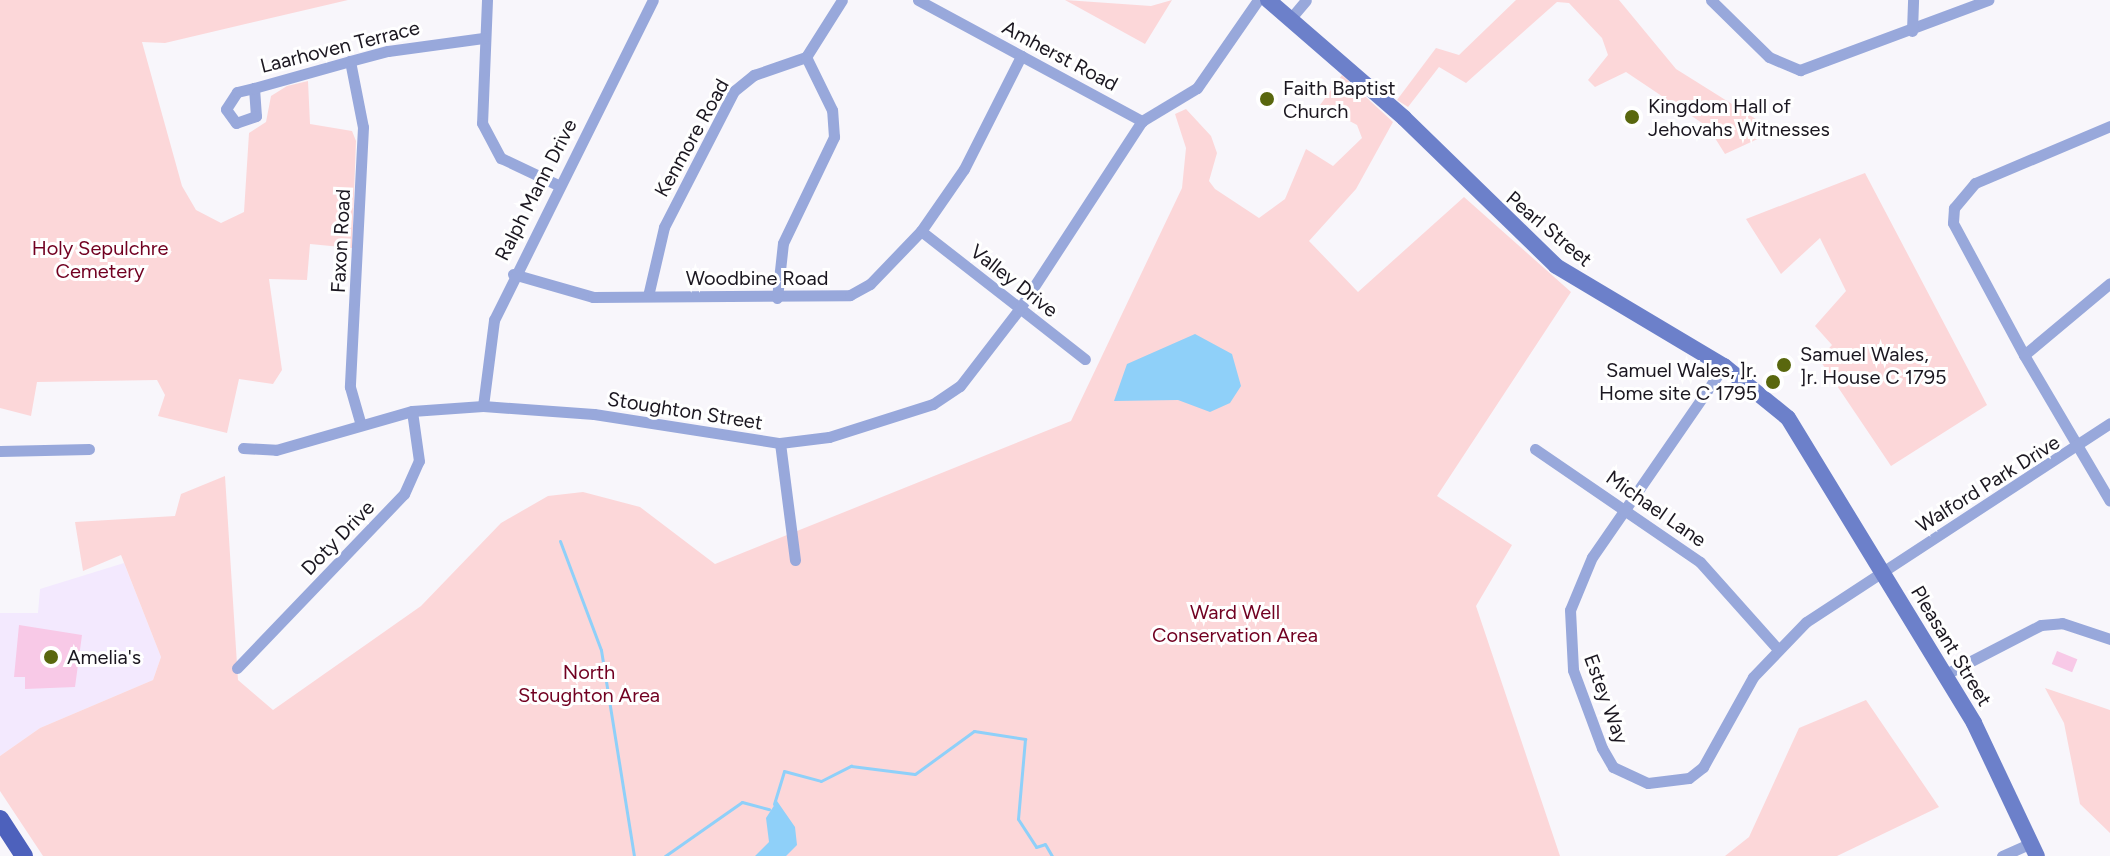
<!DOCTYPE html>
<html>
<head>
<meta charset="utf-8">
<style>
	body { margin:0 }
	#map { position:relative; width:2110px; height:856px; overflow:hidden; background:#f8f6fb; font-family:Figtree,sans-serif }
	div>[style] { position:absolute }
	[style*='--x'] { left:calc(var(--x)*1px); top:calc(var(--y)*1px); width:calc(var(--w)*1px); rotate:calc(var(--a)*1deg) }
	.built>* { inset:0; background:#f3e9fe }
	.green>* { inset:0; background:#fcd7d9 }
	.water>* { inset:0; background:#8fd0f9 }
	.stream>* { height:3px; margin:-1.5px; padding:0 1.5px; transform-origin:1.5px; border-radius:1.5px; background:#8fd0f9 }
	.building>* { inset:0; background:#f8c9e7; transform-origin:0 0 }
	.street>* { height:11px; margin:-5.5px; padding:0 5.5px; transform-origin:5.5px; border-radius:5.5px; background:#98a8db }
	.secondary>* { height:16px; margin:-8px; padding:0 8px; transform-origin:8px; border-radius:8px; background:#6c80ca }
	.primary>* { height:18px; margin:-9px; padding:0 9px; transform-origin:9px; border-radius:9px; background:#4d61bc }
	.dots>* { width:22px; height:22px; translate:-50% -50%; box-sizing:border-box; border:4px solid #fff; border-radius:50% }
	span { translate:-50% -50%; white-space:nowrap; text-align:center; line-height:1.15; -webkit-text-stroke:6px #fff; paint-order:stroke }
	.street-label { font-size:20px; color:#1b1720 }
	.poi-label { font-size:20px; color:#1b1720 }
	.left { translate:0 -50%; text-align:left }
	.right { translate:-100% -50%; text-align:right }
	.park-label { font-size:20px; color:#710021 }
</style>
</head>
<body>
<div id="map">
	<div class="built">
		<i style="clip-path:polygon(124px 563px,161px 657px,153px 680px,40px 728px,0 756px,0 613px,38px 613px,40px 589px)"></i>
	</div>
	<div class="green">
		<i style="clip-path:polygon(0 0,348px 0,165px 43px,142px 42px,182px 186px,196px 210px,221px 223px,244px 212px,249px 133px,266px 122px,271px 96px,287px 86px,308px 81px,310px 124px,352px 131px,356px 141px,352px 248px,310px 244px,307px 280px,269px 279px,282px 370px,273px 384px,239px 379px,227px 433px,158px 416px,165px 395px,157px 380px,37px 382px,31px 416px,0 408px)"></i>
		<i style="clip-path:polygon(1065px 0,1151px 6px,1172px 0,1145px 44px)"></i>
		<i style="clip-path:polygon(1516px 0,1619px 0,1676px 69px,1775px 131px,1725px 154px,1708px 127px,1626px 72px,1595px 87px,1588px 80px,1608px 55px,1602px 38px,1569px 3px,1557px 2px,1466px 83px,1439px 67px,1408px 107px,1397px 100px,1436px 48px,1459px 55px)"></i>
		<i style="clip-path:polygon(1342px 75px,1393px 122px,1356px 189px,1309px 241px,1358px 292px,1464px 197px,1571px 292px,1437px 496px,1512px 545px,1476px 606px,1560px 856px,43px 856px,0 791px,0 756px,40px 728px,153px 680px,161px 657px,121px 555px,83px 571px,75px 522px,175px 516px,181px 494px,225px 476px,238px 680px,273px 710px,421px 606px,501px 523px,548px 496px,583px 492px,640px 507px,715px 564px,1071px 421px,1182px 188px,1186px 148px,1175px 114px,1186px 109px,1211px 136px,1217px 153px,1209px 181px,1215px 189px,1259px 218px,1285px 199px,1306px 149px,1333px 166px,1362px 138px,1357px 125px,1320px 105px)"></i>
		<i style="clip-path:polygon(1865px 173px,1987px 405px,1891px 466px,1819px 359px,1832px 345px,1815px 326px,1846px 291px,1820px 238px,1781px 274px,1746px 219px)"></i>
		<i style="clip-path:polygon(2045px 688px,2110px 710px,2110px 833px,2080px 804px,2064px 723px)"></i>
		<i style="clip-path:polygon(1866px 700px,1939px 807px,1837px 856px,1725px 856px,1749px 837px,1799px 728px)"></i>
	</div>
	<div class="water">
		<i style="clip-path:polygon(1195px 334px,1232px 354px,1241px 386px,1230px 403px,1210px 412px,1178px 400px,1114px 401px,1127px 364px)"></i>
		<i style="clip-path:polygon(777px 801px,795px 827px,797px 845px,786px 856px,755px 856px,769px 842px,766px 818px)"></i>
	</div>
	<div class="stream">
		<i style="--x:560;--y:541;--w:116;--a:69.4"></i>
		<i style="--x:601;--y:650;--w:209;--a:80.9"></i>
		<i style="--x:774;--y:804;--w:34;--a:-73"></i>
		<i style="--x:784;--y:771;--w:38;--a:15"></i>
		<i style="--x:821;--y:781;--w:34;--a:-27"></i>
		<i style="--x:851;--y:766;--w:64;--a:7.1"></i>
		<i style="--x:915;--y:774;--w:73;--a:-36.1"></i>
		<i style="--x:974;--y:731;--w:52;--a:8.9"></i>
		<i style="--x:1025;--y:739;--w:80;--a:95"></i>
		<i style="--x:1018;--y:819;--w:33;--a:57"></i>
		<i style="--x:1036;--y:847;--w:9;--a:-18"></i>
		<i style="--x:1045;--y:844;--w:14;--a:60"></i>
		<i style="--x:665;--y:856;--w:94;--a:-35"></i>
		<i style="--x:742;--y:802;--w:28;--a:15"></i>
	</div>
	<div class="building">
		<i style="clip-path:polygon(19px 625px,82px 635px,75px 687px,25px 689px,25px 677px,14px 677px)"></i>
		<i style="left:2057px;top:651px;width:22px;height:14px;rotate:22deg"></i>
	</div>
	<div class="street">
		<i style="--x:487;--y:0;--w:123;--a:92.3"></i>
		<i style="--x:482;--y:123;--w:40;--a:62"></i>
		<i style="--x:501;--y:158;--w:63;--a:25.3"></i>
		<i style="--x:918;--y:0;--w:255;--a:28.4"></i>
		<i style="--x:1711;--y:0;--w:81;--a:44.5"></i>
		<i style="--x:1769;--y:57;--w:34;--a:23"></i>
		<i style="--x:1800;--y:70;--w:201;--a:-20.4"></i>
		<i style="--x:1291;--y:18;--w:23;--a:-50"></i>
		<i style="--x:1912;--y:31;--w:31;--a:-88"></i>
		<i style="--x:350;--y:61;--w:67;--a:78.9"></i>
		<i style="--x:363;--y:127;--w:260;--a:92.9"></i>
		<i style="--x:350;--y:387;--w:37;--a:74"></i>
		<i style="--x:254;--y:88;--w:28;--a:86"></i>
		<i style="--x:256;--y:116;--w:21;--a:161"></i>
		<i style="--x:236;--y:123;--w:17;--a:-126"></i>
		<i style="--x:226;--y:109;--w:20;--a:-57"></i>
		<i style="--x:237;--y:92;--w:17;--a:-13"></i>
		<i style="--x:254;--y:88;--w:100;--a:-15.7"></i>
		<i style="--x:350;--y:61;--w:39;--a:-15"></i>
		<i style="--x:388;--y:51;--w:96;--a:-7.8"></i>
		<i style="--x:2110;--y:126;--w:147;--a:157.1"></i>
		<i style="--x:1975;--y:183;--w:33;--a:130"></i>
		<i style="--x:1954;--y:208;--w:15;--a:94"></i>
		<i style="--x:1953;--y:223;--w:150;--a:61.7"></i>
		<i style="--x:2024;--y:355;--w:112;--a:-39.9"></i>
		<i style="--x:921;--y:231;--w:208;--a:38"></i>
		<i style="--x:513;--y:274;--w:83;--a:16"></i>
		<i style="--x:593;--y:297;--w:257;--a:-0.4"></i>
		<i style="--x:850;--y:295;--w:23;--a:-29"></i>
		<i style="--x:870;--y:284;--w:74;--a:-46.1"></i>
		<i style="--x:921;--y:231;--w:75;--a:-55.3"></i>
		<i style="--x:964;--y:169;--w:127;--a:-63.2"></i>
		<i style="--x:648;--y:296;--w:71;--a:-76.9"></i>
		<i style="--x:664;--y:227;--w:153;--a:-62.8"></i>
		<i style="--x:734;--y:91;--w:26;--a:-39"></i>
		<i style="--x:754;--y:75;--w:55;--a:-19.1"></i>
		<i style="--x:806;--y:57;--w:67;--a:-57.7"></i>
		<i style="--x:777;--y:298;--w:55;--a:-83.8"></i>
		<i style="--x:783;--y:243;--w:118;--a:-64.3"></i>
		<i style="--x:834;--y:137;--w:27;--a:-94"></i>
		<i style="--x:832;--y:110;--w:59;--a:-116.1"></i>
		<i style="--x:2024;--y:355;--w:169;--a:59.5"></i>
		<i style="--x:1724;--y:366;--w:232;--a:124.6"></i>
		<i style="--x:1592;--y:557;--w:57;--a:112.5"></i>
		<i style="--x:1570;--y:610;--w:60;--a:87.1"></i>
		<i style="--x:1573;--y:670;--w:83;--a:69.6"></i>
		<i style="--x:1602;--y:748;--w:22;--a:60"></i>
		<i style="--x:1613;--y:767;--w:38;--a:25"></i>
		<i style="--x:1648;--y:783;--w:41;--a:-7"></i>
		<i style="--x:1689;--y:778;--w:18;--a:-38"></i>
		<i style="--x:1703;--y:767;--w:103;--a:-60.9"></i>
		<i style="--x:1753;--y:677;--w:76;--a:-46.1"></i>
		<i style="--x:1806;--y:622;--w:363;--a:-33.2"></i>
		<i style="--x:483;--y:406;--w:87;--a:-82.7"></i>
		<i style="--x:494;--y:320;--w:357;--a:-63.6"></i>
		<i style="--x:780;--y:443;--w:118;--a:82.7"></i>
		<i style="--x:243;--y:448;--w:33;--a:3"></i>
		<i style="--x:276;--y:450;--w:141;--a:-16"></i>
		<i style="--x:412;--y:411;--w:71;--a:-4"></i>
		<i style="--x:483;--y:406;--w:111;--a:4.1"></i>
		<i style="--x:594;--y:414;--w:188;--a:8.9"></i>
		<i style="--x:780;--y:443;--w:49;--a:-7"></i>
		<i style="--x:829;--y:437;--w:109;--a:-17.6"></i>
		<i style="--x:933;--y:404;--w:32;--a:-34"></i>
		<i style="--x:960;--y:386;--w:98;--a:-52.4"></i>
		<i style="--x:1020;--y:308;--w:223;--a:-56.9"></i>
		<i style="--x:1142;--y:121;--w:64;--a:-31"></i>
		<i style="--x:1197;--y:88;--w:107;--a:-55.3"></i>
		<i style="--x:1535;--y:449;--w:200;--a:34.4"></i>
		<i style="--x:1700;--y:562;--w:115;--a:48.2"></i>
		<i style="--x:0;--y:451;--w:89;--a:-1.3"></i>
		<i style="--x:237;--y:668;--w:241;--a:-46.2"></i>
		<i style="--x:404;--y:494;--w:36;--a:-66"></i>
		<i style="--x:419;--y:461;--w:50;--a:-98"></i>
		<i style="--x:1944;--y:675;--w:109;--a:-27.3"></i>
		<i style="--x:2041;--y:625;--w:21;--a:-5"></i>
		<i style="--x:2062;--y:623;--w:51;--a:18.4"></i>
		<i style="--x:2002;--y:856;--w:32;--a:-24"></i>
	</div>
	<div class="secondary">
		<i style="--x:1268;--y:0;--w:180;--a:40.9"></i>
		<i style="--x:1404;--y:118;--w:212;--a:44.2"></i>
		<i style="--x:1556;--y:266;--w:196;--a:30.8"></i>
		<i style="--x:1724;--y:366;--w:82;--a:39.1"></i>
		<i style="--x:1788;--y:418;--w:357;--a:58.6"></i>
		<i style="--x:1974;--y:723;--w:147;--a:64.7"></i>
	</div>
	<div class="primary">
		<i style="--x:0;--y:819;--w:44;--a:57"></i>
	</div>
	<div class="dots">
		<i style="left:1267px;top:99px;background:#59670e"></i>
		<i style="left:1632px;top:117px;background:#59670e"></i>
		<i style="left:1784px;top:365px;background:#59670e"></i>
		<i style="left:1773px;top:382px;background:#59670e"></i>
		<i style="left:51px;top:657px;background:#59670e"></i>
	</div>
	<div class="street-label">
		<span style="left:340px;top:47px;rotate:-14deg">Laarhoven Terrace</span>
		<span style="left:1060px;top:56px;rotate:28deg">Amherst Road</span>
		<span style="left:692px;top:138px;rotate:-61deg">Kenmore Road</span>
		<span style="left:536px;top:190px;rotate:-63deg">Ralph Mann Drive</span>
		<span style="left:1549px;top:229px;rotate:40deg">Pearl Street</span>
		<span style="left:341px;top:241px;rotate:-87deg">Faxon Road</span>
		<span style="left:757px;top:278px">Woodbine Road</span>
		<span style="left:1014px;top:281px;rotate:38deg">Valley Drive</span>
		<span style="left:685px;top:411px;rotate:9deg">Stoughton Street</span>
		<span style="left:1988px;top:484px;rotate:-32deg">Walford Park Drive</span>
		<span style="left:1656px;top:509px;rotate:35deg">Michael Lane</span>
		<span style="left:338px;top:538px;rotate:-46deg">Doty Drive</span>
		<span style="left:1951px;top:646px;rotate:59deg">Pleasant Street</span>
		<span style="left:1606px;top:699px;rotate:70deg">Estey Way</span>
	</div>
	<div class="poi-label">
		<span class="left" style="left:1283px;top:100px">Faith Baptist<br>Church</span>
		<span class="left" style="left:1648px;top:118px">Kingdom Hall of<br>Jehovahs Witnesses</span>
		<span class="left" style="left:1800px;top:366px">Samuel Wales,<br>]r. House C 1795</span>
		<span class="right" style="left:1757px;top:382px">Samuel Wales, ]r.<br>Home site C 1795</span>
		<span class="left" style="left:67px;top:657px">Amelia's</span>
	</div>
	<div class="park-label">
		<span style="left:100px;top:260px">Holy Sepulchre<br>Cemetery</span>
		<span style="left:1235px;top:624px">Ward Well<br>Conservation Area</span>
		<span style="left:589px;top:684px">North<br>Stoughton Area</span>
	</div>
</div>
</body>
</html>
